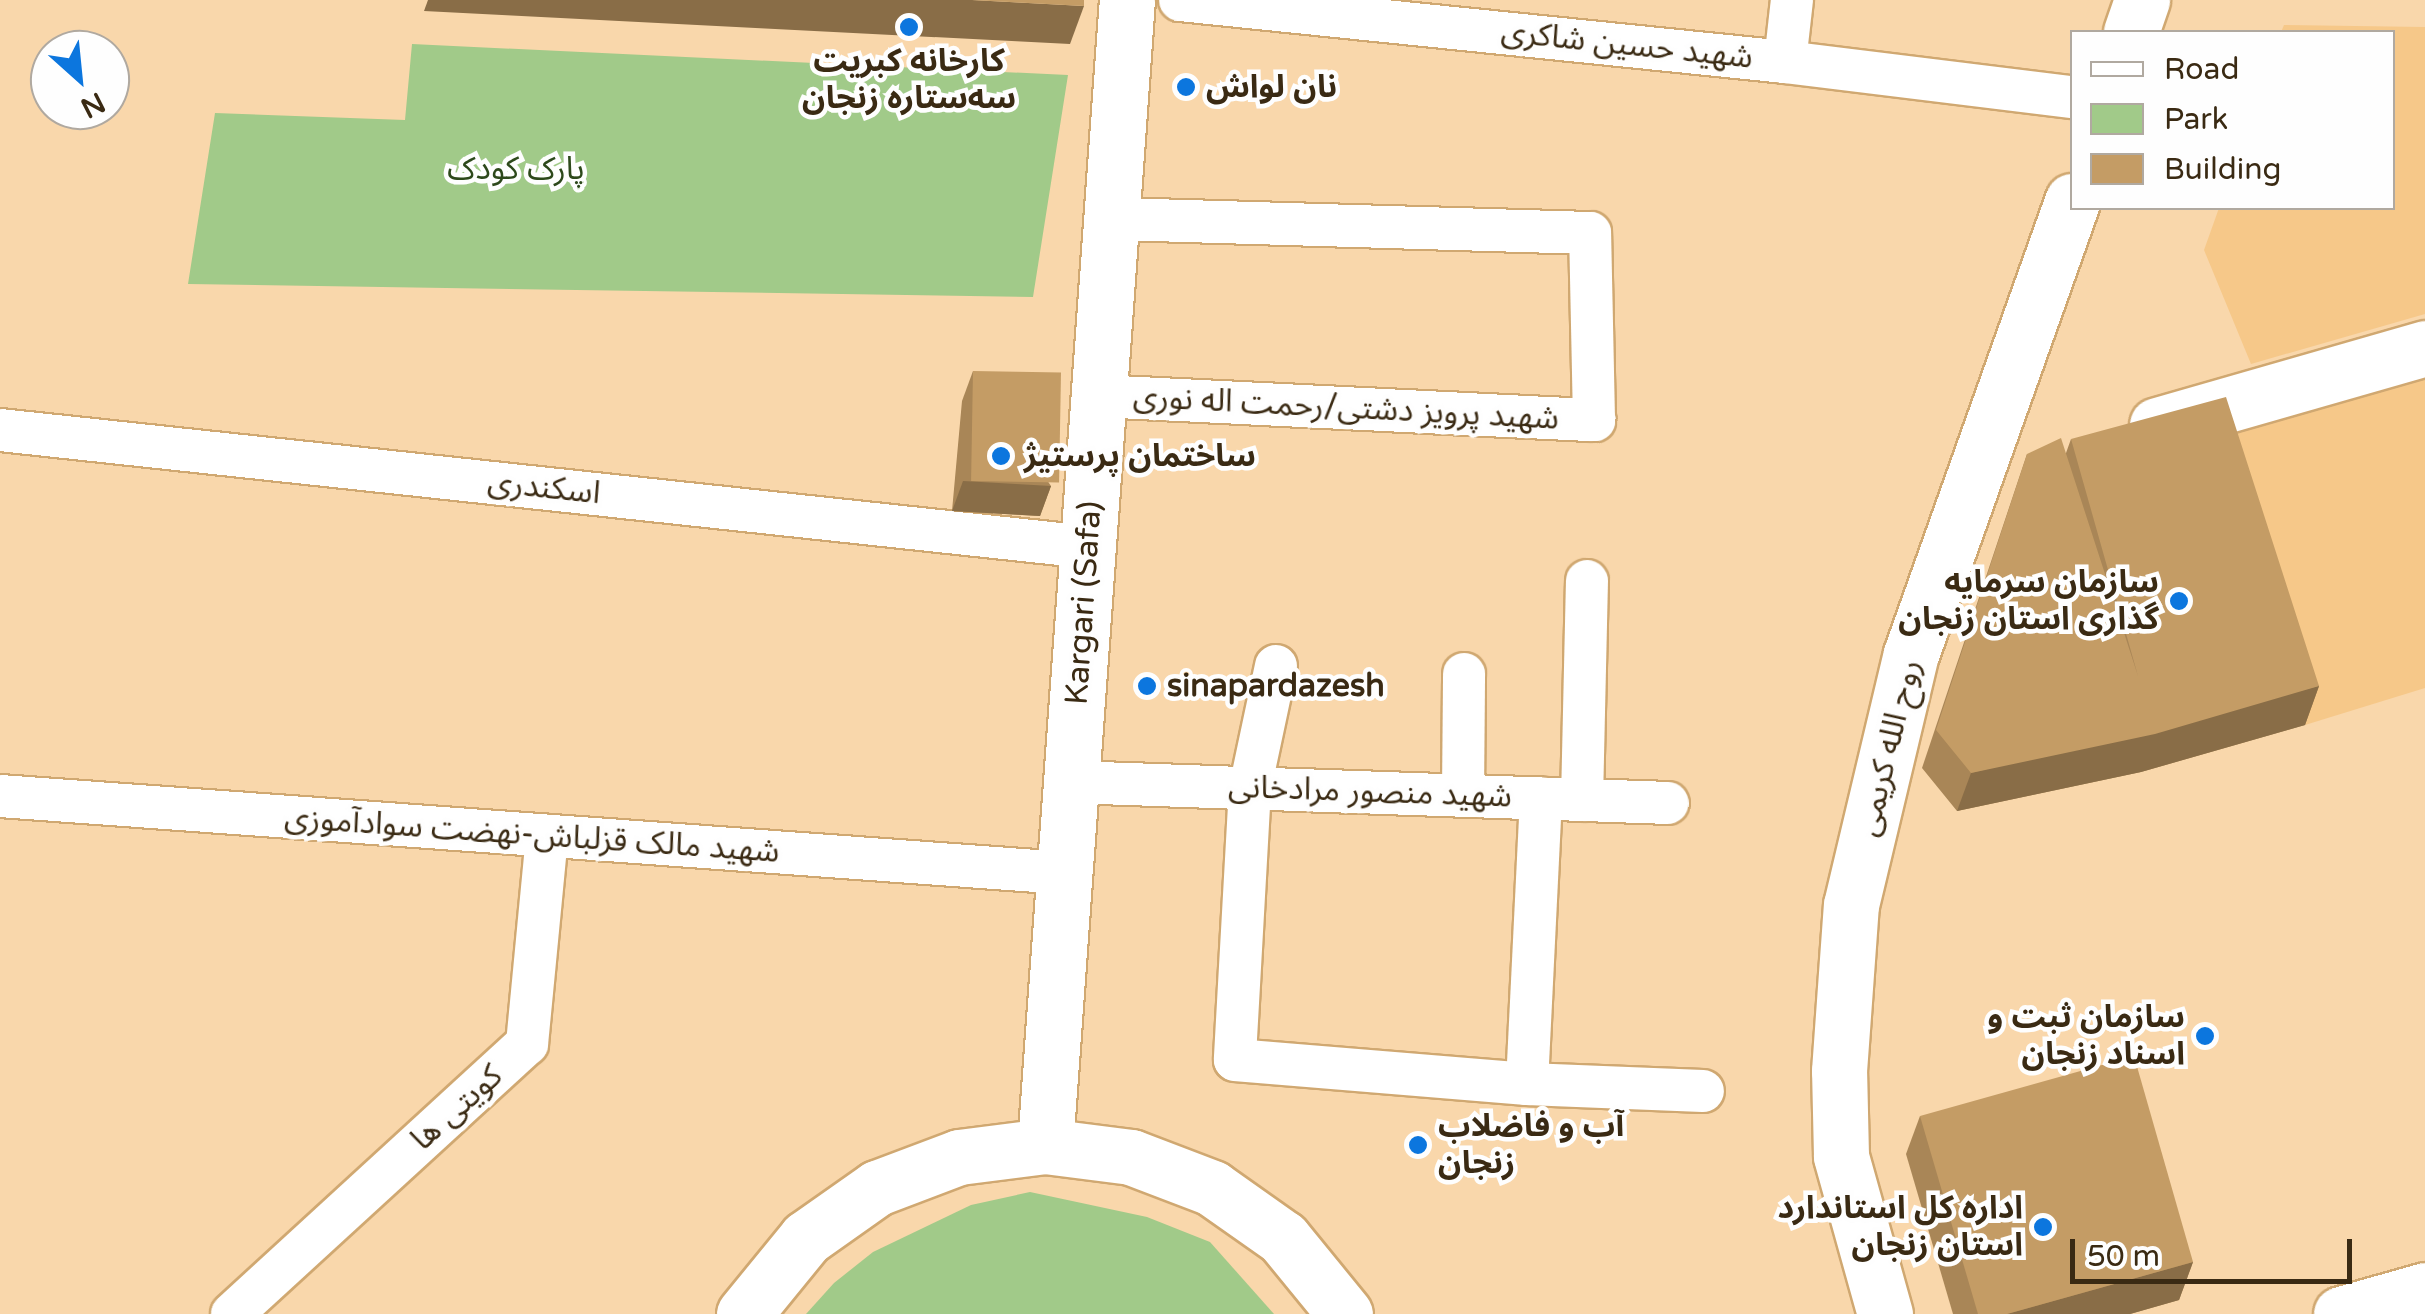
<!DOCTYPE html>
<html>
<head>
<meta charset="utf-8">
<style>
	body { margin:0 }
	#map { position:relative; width:2425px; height:1314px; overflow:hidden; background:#f9d7ab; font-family:"Varela Round","Noto Sans Arabic",sans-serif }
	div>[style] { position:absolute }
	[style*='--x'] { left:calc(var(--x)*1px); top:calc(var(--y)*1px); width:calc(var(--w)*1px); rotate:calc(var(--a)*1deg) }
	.built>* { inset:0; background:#f6c889 }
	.green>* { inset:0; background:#a1ca89 }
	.roads { filter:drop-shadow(2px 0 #d0a871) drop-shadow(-2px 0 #d0a871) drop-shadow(0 2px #d0a871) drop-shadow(0 -2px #d0a871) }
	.street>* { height:42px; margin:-21px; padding:0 21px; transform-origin:21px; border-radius:21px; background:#fff }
	.secondary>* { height:55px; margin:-27.5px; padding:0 27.5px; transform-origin:27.5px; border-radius:27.5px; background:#fff }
	.wall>* { inset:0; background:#a98657 }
	.shaded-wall>* { inset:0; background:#896d47 }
	.building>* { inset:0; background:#c49c65; transform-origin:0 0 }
	.dots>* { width:28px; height:28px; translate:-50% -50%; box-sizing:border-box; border:5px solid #fefefe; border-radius:50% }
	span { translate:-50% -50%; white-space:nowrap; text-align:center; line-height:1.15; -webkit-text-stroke:9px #fefefe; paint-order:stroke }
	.street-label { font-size:32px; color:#3a2a13 }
	.poi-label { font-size:32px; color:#3a2a13; font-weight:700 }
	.left { translate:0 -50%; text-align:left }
	.right { translate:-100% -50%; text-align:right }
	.park-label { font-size:32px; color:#2d491b }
	.legend { position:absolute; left:2070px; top:30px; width:325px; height:180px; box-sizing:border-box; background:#fefefe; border:2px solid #b0a9a0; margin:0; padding:12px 18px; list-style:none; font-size:30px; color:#3a2a13 }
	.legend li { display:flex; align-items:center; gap:20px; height:50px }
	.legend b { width:50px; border:2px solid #b0a9a0 }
	.north { position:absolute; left:30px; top:30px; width:100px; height:100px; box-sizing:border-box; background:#fefefe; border:2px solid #b0a9a0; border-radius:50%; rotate:153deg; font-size:28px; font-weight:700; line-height:40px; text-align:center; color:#3a2a13 }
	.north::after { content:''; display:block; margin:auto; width:35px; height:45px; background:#0c76de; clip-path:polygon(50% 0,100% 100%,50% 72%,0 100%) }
	.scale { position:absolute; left:2070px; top:1239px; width:282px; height:45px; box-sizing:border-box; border:5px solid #3a2a13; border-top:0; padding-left:12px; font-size:30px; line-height:35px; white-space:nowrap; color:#3a2a13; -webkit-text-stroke:8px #fefefe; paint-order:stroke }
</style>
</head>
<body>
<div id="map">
	<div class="built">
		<i style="clip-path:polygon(2284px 25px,2425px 27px,2425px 314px,2251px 364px,2204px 250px,2219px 208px,2392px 208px,2392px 32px,2281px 32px)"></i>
		<i style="clip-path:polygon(2425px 372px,2425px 688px,2305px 725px,2212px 436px)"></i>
	</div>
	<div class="green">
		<i style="clip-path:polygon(412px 44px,1068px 75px,1033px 297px,188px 284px,215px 113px,405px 120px)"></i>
		<i style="clip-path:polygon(1030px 1192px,1147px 1217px,1210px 1242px,1274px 1314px,806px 1314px,834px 1283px,873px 1252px,971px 1205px)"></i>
	</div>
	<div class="roads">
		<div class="street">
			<i style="--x:1180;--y:0;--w:608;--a:5.85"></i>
			<i style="--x:1785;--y:62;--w:289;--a:7"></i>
			<i style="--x:1785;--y:62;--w:62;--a:-83.6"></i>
			<i style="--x:1098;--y:396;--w:497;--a:2.8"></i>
			<i style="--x:1594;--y:420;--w:187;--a:-91.2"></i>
			<i style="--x:1590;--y:233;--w:479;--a:-178.3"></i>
			<i style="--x:0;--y:430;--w:1094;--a:6.14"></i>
			<i style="--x:1276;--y:666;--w:125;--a:102"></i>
			<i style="--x:1250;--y:788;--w:272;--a:93.2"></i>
			<i style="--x:1235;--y:1060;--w:293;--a:4.7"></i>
			<i style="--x:1527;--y:1084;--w:176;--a:2.3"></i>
			<i style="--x:1071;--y:782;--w:597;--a:2.01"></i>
			<i style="--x:1463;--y:795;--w:121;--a:-89.5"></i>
			<i style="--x:0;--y:796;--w:1068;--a:4.14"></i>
			<i style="--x:1582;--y:800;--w:219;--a:-88.7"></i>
			<i style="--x:1527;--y:1084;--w:286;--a:-87.2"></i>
			<i style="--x:232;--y:1314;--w:400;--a:-42.5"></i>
			<i style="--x:527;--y:1044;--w:209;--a:-84.5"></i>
		</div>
		<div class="secondary">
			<i style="--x:2131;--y:32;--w:34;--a:-71"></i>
			<i style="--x:2157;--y:425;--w:279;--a:-16"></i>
			<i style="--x:1045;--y:1146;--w:1149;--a:-85.91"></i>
			<i style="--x:744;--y:1314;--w:98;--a:-50.8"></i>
			<i style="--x:806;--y:1238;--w:87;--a:-35.2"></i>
			<i style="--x:877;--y:1188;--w:88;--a:-20.7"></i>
			<i style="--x:959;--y:1157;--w:87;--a:-7.3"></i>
			<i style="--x:1045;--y:1146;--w:87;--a:7.3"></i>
			<i style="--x:1131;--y:1157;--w:87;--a:20.9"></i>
			<i style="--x:1212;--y:1188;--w:87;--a:35.2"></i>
			<i style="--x:1283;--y:1238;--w:98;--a:50.8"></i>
			<i style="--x:1885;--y:1314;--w:164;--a:-105.6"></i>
			<i style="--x:1841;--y:1156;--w:85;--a:-91.3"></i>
			<i style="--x:1839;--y:1071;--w:166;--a:-85.9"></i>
			<i style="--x:1851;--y:905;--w:258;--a:-76.6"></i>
			<i style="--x:1911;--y:654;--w:481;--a:-70.4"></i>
			<i style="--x:2341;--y:1314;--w:87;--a:-15.9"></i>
		</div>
	</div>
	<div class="wall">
		<i style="clip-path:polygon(973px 371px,1051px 486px,1040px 516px,952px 511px,962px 401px)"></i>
		<i style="clip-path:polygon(2071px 439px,2319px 686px,2305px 725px,2141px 772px,1957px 811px,1922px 768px,2027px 454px,2066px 453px)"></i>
		<i style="clip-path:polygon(1920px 1116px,2193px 1262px,2179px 1300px,2130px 1314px,1953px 1314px,1906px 1154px)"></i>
	</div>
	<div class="shaded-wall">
		<i style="clip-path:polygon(428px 0,972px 0,1084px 6px,1070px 44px,424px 11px)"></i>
		<i style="clip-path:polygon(963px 481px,1051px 486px,1040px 516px,952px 511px)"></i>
		<i style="clip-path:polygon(2319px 686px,2305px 725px,2141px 772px,1957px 811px,1971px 773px)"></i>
		<i style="clip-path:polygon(2193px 1262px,2179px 1300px,2130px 1314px,2007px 1314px)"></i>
	</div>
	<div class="building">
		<i style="clip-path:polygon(972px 0,1084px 0,1084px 6px)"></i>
		<i style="left:973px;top:371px;width:88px;height:110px;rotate:1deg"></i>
		<i style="clip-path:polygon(2226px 397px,2319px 686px,2155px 734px,1971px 773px,1936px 730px,2027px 454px,2061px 438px,2138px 676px,2071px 439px)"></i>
		<i style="clip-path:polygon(2134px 1056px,2193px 1262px,2007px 1314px,1978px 1314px,1920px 1116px)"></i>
	</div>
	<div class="dots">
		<i style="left:909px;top:27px;background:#0c76de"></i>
		<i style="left:1186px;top:87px;background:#0c76de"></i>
		<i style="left:1001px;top:456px;background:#0c76de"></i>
		<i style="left:2179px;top:601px;background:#0c76de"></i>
		<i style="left:1147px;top:686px;background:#0c76de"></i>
		<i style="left:2205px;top:1036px;background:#0c76de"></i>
		<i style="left:1418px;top:1145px;background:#0c76de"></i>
		<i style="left:2043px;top:1227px;background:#0c76de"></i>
	</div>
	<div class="street-label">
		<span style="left:1627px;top:45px;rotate:6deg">شهید حسین شاکری</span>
		<span style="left:1346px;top:408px;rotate:3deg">شهید پرویز دشتی/رحمت اله نوری</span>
		<span style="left:544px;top:488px;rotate:6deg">اسکندری</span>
		<span style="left:1084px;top:603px;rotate:-86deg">Kargari (Safa)</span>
		<span style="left:1889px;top:748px;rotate:-76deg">روح الله کریمی</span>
		<span style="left:1370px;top:792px;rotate:2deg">شهید منصور مرادخانی</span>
		<span style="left:532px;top:835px;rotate:4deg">شهید مالک قزلباش-نهضت سوادآموزی</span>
		<span style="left:457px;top:1108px;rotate:-42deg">کویتی ها</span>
	</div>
	<div class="poi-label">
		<span style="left:909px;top:80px">کارخانه کبریت<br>سه‌ستاره زنجان</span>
		<span class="left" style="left:1206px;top:87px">نان لواش</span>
		<span class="left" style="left:1024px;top:456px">ساختمان پرستیژ</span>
		<span class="right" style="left:2159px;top:601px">سازمان سرمایه<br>گذاری استان زنجان</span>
		<span class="left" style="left:1167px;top:686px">sinapardazesh</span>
		<span class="right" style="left:2185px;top:1036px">سازمان ثبت و<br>اسناد زنجان</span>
		<span class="left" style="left:1438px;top:1145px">آب و فاضلاب<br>زنجان</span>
		<span class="right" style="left:2023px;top:1227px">اداره کل استاندارد<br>استان زنجان</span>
	</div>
	<div class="park-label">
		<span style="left:516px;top:169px">پارک کودک</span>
	</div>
	<ul class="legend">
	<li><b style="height:12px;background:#fff"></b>Road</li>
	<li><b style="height:28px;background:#a1ca89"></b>Park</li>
	<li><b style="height:28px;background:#c49c65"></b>Building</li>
	</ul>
	<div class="north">N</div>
	<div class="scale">50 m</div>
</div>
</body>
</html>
